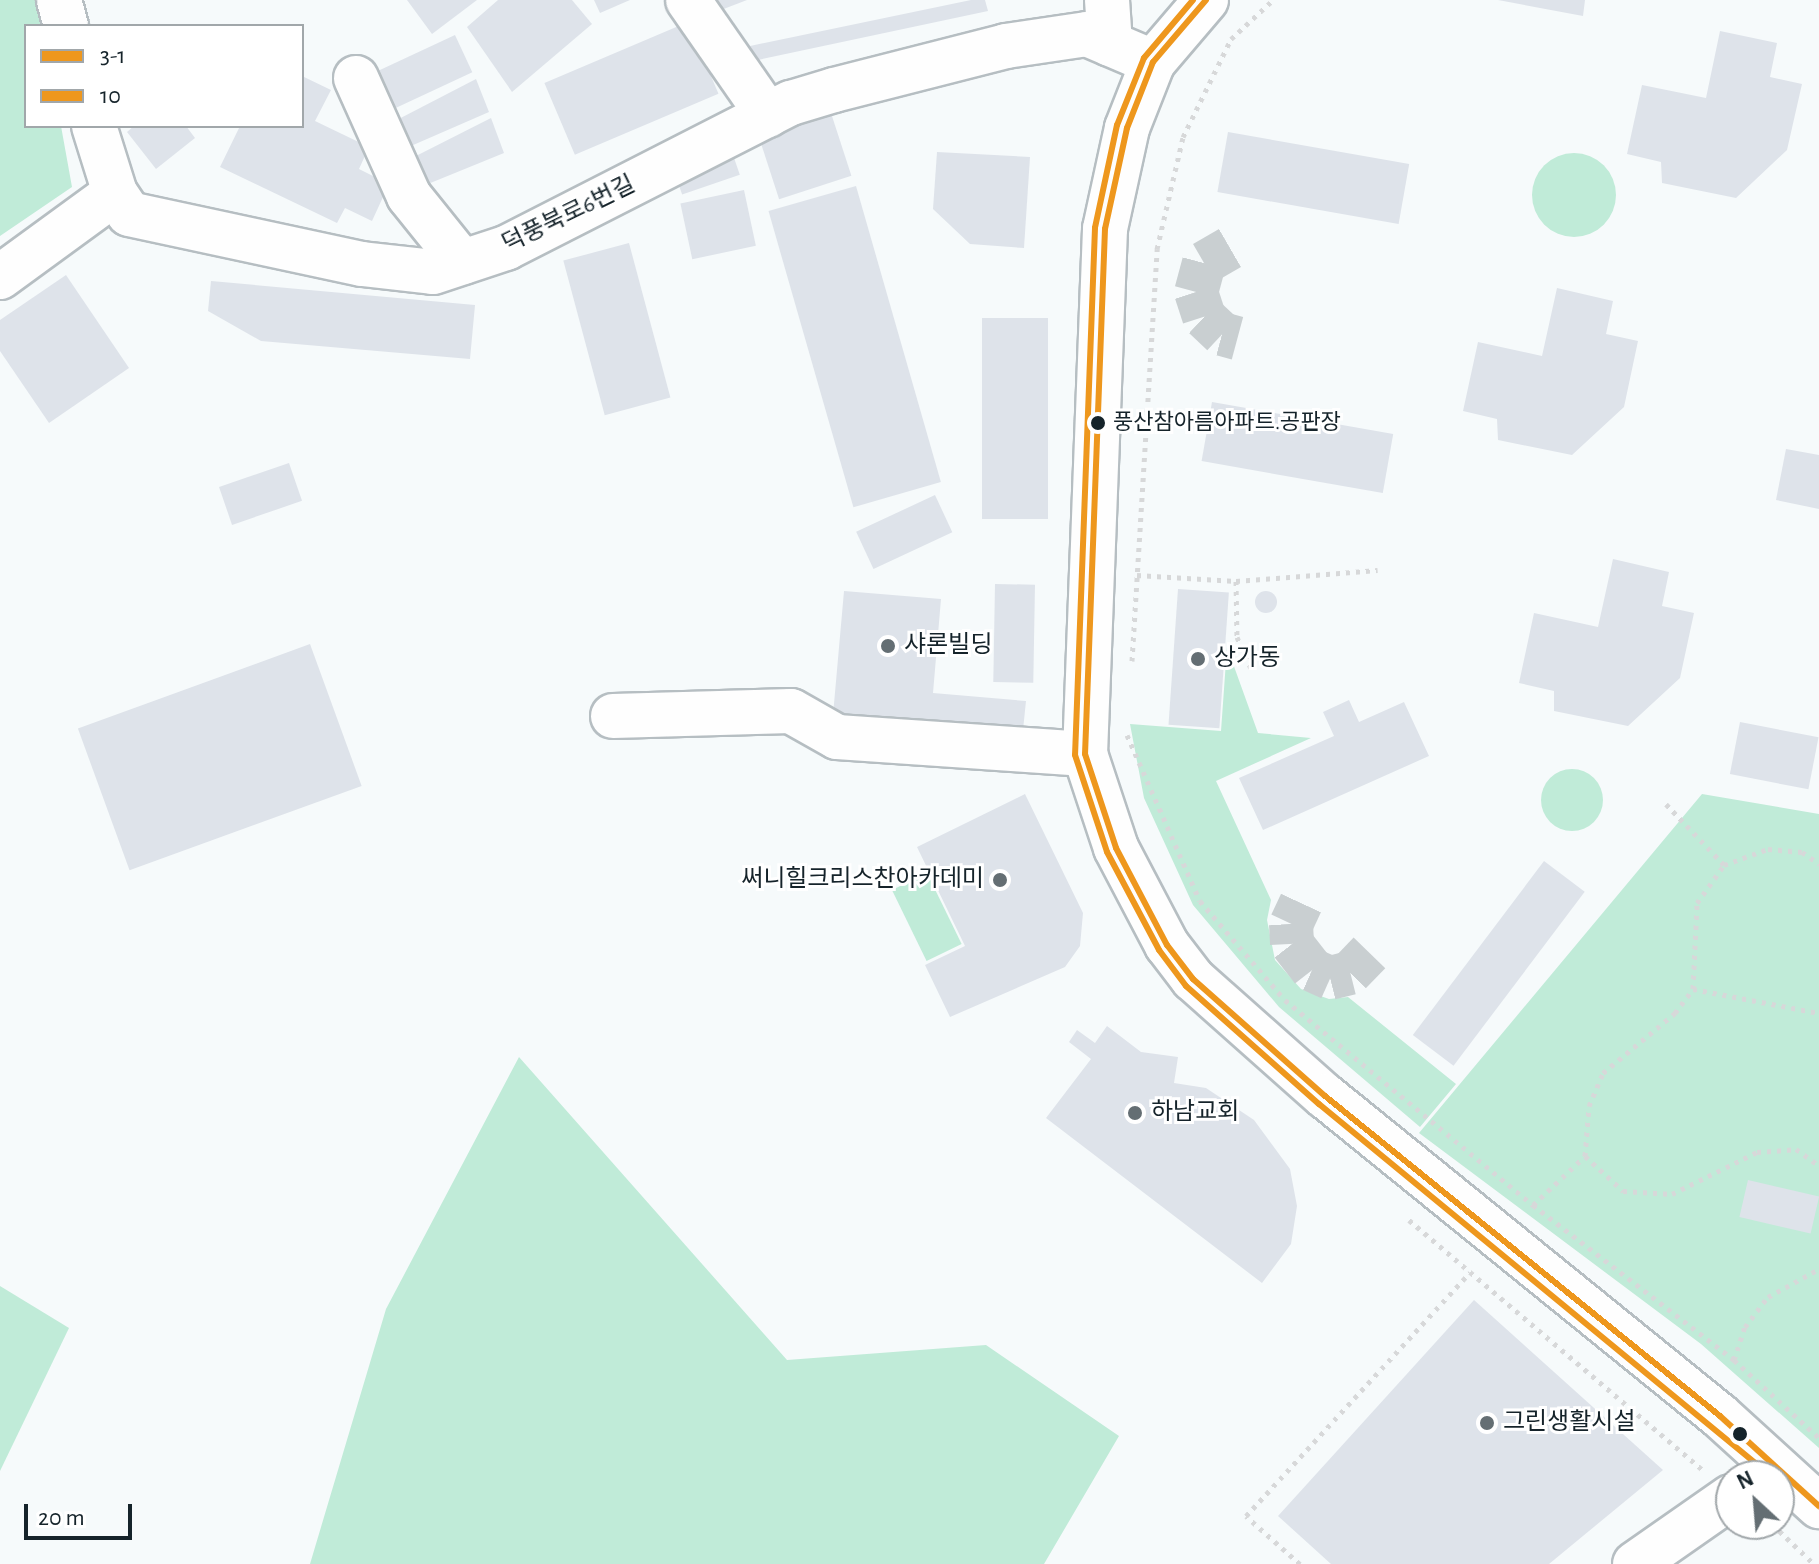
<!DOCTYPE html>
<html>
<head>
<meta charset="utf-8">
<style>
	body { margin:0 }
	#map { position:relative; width:1819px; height:1564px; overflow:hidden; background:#f6fafb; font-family:"Alegreya Sans","Noto Sans KR",sans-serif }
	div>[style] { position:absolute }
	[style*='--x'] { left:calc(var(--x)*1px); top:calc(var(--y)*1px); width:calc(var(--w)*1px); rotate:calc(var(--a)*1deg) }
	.green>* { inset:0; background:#c0ebd8; transform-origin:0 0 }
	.round { border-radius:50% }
	.building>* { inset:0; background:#dee3ea; transform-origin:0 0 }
	.minor-tunnel>* { height:44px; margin-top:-22px; transform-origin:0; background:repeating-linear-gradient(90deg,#c9cfd1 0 44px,transparent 0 66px) }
	.path>* { height:5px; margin-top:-2.5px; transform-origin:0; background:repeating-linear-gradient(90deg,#d7d8d9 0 4px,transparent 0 10px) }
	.roads { filter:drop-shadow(2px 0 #b6bec2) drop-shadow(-2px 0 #b6bec2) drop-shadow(0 2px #b6bec2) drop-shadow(0 -2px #b6bec2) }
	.minor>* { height:44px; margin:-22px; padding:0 22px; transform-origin:22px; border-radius:22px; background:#fefefe }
	.bus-1>* { height:6px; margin:-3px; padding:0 3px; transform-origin:3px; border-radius:3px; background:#ee971d }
	.bus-2>* { height:6px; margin:-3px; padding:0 3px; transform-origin:3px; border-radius:3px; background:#ee971d }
	.dots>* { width:22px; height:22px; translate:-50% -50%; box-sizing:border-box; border:4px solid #fff; border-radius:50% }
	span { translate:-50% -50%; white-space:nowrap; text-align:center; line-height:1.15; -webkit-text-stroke:6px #fff; paint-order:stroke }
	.bus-label { font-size:22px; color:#15232a }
	.left { translate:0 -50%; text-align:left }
	.street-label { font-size:24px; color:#15232a }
	.poi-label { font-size:24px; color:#15232a }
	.right { translate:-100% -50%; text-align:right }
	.legend { position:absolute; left:24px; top:24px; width:280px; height:104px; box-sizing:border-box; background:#fff; border:2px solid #a1a7aa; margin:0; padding:10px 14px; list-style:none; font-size:24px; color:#15232a }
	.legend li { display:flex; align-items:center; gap:16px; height:40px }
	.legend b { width:40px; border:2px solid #a1a7aa }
	.north { position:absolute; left:1715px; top:1460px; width:80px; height:80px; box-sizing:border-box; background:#fff; border:2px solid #a1a7aa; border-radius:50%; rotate:334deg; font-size:22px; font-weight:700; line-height:32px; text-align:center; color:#15232a }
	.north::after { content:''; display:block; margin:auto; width:28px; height:36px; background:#646e73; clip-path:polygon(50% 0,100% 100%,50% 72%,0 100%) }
	.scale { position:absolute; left:24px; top:1504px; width:108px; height:36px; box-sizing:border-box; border:4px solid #15232a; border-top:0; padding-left:10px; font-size:24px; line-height:28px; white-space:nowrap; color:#15232a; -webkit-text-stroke:6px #fff; paint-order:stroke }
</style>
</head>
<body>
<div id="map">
	<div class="green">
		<i style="clip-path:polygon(0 0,38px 0,43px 26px,26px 26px,26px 126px,61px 126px,72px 187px,0 236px)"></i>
		<i class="round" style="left:1532px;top:153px;width:84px;height:84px"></i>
		<i style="clip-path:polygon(1227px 647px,1258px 733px,1311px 738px,1216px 781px,1271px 900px,1267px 920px,1275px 960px,1301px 989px,1329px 999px,1348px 997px,1456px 1084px,1420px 1127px,1279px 1007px,1193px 905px,1144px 798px,1130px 724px,1221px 731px)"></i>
		<i class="round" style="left:1541px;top:769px;width:62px;height:62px"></i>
		<i style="clip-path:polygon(1702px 794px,1819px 814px,1819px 1448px,1701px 1344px,1419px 1133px)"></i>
		<i style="left:927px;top:873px;width:79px;height:39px;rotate:64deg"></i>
		<i style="clip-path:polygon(519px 1057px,787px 1360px,986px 1345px,1119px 1436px,1044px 1564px,310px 1564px,386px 1309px)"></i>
		<i style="clip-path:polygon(0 1286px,69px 1328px,0 1471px)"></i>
	</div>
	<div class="building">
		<i style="clip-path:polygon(407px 0,477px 0,432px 34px)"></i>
		<i style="clip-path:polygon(498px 0,572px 0,592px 24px,512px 92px,467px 27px)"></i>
		<i style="clip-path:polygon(594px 0,630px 0,600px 13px)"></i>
		<i style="clip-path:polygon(717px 0,747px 0,721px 10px)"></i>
		<i style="clip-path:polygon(971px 0,985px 0,988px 11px,753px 61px,750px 46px)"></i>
		<i style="clip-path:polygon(1498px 0,1585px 0,1583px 16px)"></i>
		<i style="left:688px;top:22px;width:78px;height:156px;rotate:67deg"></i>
		<i style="clip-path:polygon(1720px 31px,1777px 43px,1770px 77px,1802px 84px,1787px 150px,1736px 198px,1662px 183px,1661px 162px,1627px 154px,1642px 85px,1706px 98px)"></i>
		<i style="left:455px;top:35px;width:41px;height:97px;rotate:65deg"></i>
		<i style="clip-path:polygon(302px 76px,331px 90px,315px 121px,369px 147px,359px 169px,389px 184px,372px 221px,345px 208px,337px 223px,220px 167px,240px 126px,302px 126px)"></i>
		<i style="clip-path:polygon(476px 79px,489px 112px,404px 149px,391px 123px)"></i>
		<i style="left:831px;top:113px;width:66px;height:76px;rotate:72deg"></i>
		<i style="clip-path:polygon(491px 118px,504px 153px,423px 186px,412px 158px)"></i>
		<i style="clip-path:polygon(134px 126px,186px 126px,195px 138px,156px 169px,127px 132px)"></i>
		<i style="left:1228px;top:132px;width:184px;height:61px;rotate:10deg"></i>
		<i style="left:732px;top:152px;width:24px;height:61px;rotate:71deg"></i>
		<i style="clip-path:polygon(937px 152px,1030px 157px,1024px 248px,970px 244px,933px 209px)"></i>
		<i style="left:856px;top:186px;width:308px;height:91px;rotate:74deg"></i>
		<i style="left:744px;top:190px;width:57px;height:65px;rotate:78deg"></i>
		<i style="left:629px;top:243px;width:160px;height:68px;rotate:75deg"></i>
		<i style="clip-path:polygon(66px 275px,129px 368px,49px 423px,0 351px,0 320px)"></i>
		<i style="clip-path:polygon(211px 281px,475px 305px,470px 359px,261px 341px,208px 311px)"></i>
		<i style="clip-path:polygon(1557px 288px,1613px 301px,1606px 334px,1638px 341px,1624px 407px,1572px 455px,1498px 440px,1497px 419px,1463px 411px,1478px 342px,1542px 356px)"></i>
		<i style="left:982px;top:318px;width:66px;height:201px"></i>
		<i style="left:1212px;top:402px;width:184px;height:60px;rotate:10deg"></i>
		<i style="clip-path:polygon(1786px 449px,1819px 455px,1819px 509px,1776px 500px)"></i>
		<i style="left:289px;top:463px;width:40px;height:74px;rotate:71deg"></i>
		<i style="left:935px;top:495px;width:41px;height:87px;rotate:65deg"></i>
		<i style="clip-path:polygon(1613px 559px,1669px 572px,1662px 606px,1694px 613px,1680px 678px,1628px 726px,1554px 711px,1554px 691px,1519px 683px,1534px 613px,1598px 627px)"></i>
		<i style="left:995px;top:584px;width:40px;height:98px;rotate:1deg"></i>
		<i style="left:1178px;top:589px;width:51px;height:136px;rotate:4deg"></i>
		<i class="round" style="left:1255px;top:591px;width:22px;height:22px"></i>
		<i style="clip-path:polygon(844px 591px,941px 599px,933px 693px,1026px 701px,1023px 730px,833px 715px)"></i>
		<i style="left:310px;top:644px;width:151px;height:247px;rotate:70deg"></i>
		<i style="clip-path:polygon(1349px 700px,1359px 722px,1404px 702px,1429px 756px,1263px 830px,1239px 778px,1334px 736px,1323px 712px)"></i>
		<i style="left:1740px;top:722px;width:80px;height:53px;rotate:11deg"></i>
		<i style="clip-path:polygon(1025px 794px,1083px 913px,1080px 946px,1065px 967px,950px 1017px,925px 965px,965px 946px,917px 847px)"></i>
		<i style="left:1544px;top:861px;width:51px;height:218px;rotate:37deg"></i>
		<i style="clip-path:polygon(1107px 1026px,1141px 1052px,1178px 1057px,1174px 1083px,1206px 1088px,1254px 1120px,1290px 1169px,1297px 1206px,1291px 1244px,1262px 1283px,1046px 1118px,1091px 1059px,1069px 1042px,1077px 1030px,1095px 1043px)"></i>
		<i style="left:1748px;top:1180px;width:73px;height:38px;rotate:13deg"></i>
		<i style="clip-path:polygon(1474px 1300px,1663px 1470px,1549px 1564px,1331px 1564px,1278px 1516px)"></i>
	</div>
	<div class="minor-tunnel">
		<i style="--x:1230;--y:248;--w:30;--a:150"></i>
		<i style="--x:1204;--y:263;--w:30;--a:105"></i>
		<i style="--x:1196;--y:292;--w:26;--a:72"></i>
		<i style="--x:1204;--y:317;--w:25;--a:43"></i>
		<i style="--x:1222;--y:334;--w:16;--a:15"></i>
		<i style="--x:1301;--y:903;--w:23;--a:115"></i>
		<i style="--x:1291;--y:924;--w:20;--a:87"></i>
		<i style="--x:1292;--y:944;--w:33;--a:52"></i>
		<i style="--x:1312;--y:970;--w:20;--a:24"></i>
		<i style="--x:1330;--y:978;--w:21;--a:-14"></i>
		<i style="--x:1350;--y:973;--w:28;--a:-46"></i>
	</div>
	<div class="path">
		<i style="--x:1137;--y:575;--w:99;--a:3.5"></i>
		<i style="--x:1236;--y:581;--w:142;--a:-4.4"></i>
		<i style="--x:1236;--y:581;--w:56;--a:89"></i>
		<i style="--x:1237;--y:637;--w:34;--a:66"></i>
		<i style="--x:1132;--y:661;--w:413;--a:-86.5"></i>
		<i style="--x:1157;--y:249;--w:115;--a:-76.9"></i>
		<i style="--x:1183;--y:137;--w:109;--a:-63.9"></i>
		<i style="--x:1231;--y:39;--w:57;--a:-42.9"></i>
		<i style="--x:1127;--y:735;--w:181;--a:66.3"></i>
		<i style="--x:1200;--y:901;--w:130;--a:49.4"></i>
		<i style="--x:1285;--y:1000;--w:322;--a:39.6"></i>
		<i style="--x:1533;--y:1205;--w:254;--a:37.6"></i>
		<i style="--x:1734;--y:1360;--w:115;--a:42.5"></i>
		<i style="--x:1666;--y:804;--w:84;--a:46.4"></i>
		<i style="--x:1693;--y:989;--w:128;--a:10.8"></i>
		<i style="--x:1585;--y:1156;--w:52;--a:42.6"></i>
		<i style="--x:1623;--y:1191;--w:49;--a:3.5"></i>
		<i style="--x:1672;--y:1194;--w:95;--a:-26.3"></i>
		<i style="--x:1757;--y:1152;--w:39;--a:-4"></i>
		<i style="--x:1796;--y:1149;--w:29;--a:36"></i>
		<i style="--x:1533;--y:1205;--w:71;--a:-43.3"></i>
		<i style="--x:1585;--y:1156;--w:50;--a:-85.4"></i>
		<i style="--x:1589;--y:1106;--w:36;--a:-67"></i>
		<i style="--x:1603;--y:1073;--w:94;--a:-39.8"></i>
		<i style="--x:1675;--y:1013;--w:30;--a:-53"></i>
		<i style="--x:1693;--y:989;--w:86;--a:-87.3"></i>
		<i style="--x:1697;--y:903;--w:47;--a:-54.6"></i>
		<i style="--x:1724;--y:865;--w:47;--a:-20"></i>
		<i style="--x:1768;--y:849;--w:34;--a:5"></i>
		<i style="--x:1802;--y:852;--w:21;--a:35"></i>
		<i style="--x:1409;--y:1220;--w:386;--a:40.4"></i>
		<i style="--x:1734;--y:1360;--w:35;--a:-72"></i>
		<i style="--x:1745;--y:1327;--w:38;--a:-53"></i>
		<i style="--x:1768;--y:1297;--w:58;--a:-28.8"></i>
		<i style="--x:1772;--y:1524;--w:58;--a:43.6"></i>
		<i style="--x:1300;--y:1564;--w:72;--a:-138.4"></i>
		<i style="--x:1246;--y:1516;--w:331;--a:-47.4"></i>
	</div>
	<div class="roads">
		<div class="minor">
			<i style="--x:59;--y:0;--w:27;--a:75"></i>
			<i style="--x:688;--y:0;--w:140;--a:55.2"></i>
			<i style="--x:1107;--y:0;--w:44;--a:86.1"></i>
			<i style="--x:1206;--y:0;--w:82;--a:130.5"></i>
			<i style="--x:1153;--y:62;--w:71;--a:111.5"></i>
			<i style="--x:1127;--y:128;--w:103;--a:102.3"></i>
			<i style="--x:1105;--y:229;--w:525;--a:92.18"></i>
			<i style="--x:1085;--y:754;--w:99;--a:71.7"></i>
			<i style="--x:1116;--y:848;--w:110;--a:62.3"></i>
			<i style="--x:1167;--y:945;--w:43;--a:52.6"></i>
			<i style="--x:1193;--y:979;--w:176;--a:41.6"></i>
			<i style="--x:1325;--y:1096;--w:508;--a:39.01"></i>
			<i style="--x:1720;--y:1416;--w:134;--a:42.3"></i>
			<i style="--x:356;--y:78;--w:129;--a:65.8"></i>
			<i style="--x:409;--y:196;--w:85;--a:51.2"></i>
			<i style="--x:94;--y:126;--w:70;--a:72.6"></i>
			<i style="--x:0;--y:277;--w:142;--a:-36.1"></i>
			<i style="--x:115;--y:193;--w:25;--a:56"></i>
			<i style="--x:129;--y:214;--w:238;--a:12.1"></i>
			<i style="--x:362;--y:264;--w:71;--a:6.4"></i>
			<i style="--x:433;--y:272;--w:77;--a:-18.2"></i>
			<i style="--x:506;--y:248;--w:320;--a:-27"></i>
			<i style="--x:791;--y:103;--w:45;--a:-16.8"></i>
			<i style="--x:834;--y:90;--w:178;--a:-14.3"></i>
			<i style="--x:1006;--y:46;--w:82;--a:-8.4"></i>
			<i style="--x:1087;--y:34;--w:72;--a:23"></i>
			<i style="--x:613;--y:716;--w:178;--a:-1.6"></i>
			<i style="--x:791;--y:711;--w:53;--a:29.5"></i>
			<i style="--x:837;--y:737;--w:249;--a:3.9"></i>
			<i style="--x:1635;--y:1564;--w:117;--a:-34.9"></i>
		</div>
	</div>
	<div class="bus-1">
		<i style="--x:1206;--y:0;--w:82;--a:130.5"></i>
		<i style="--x:1153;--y:62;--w:71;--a:111.5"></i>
		<i style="--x:1127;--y:128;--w:103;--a:102.3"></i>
		<i style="--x:1105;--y:229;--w:525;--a:92.18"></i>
		<i style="--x:1085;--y:754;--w:99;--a:71.7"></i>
		<i style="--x:1116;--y:848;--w:110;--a:62.3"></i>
		<i style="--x:1167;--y:945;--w:43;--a:52.6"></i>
		<i style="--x:1193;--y:979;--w:176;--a:41.6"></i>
		<i style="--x:1325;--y:1096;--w:508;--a:39.01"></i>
		<i style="--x:1720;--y:1416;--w:134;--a:42.3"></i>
	</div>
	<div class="bus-2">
		<i style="--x:1193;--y:0;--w:76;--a:130.2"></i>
		<i style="--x:1144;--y:58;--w:72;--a:111.9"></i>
		<i style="--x:1117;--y:125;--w:105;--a:102.1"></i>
		<i style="--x:1095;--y:228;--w:527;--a:92.17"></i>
		<i style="--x:1075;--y:755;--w:102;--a:71.7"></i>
		<i style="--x:1107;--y:852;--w:111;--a:62"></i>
		<i style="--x:1159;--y:950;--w:45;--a:53.1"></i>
		<i style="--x:1186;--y:986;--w:178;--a:41.6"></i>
		<i style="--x:1319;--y:1104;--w:585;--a:39.45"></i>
	</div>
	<div class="dots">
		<i style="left:1098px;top:423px;background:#15232a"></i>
		<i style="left:888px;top:646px;background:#646e73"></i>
		<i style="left:1198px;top:659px;background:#646e73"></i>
		<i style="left:1000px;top:880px;background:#646e73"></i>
		<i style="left:1135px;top:1113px;background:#646e73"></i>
		<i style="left:1487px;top:1423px;background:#646e73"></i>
		<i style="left:1740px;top:1434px;background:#15232a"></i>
	</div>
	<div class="bus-label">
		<span class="left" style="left:1113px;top:423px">풍산참아름아파트.공판장</span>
	</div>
	<div class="street-label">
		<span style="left:569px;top:215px;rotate:-26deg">덕풍북로6번길</span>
	</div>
	<div class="poi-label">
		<span class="left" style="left:904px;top:646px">샤론빌딩</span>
		<span class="left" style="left:1214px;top:659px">상가동</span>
		<span class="right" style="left:984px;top:880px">써니힐크리스찬아카데미</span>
		<span class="left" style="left:1151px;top:1113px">하남교회</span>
		<span class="left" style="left:1503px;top:1423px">그린생활시설</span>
	</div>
	<ul class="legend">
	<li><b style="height:10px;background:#ee971d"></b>3-1</li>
	<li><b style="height:10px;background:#ee971d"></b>10</li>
	</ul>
	<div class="north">N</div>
	<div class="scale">20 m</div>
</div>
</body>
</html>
